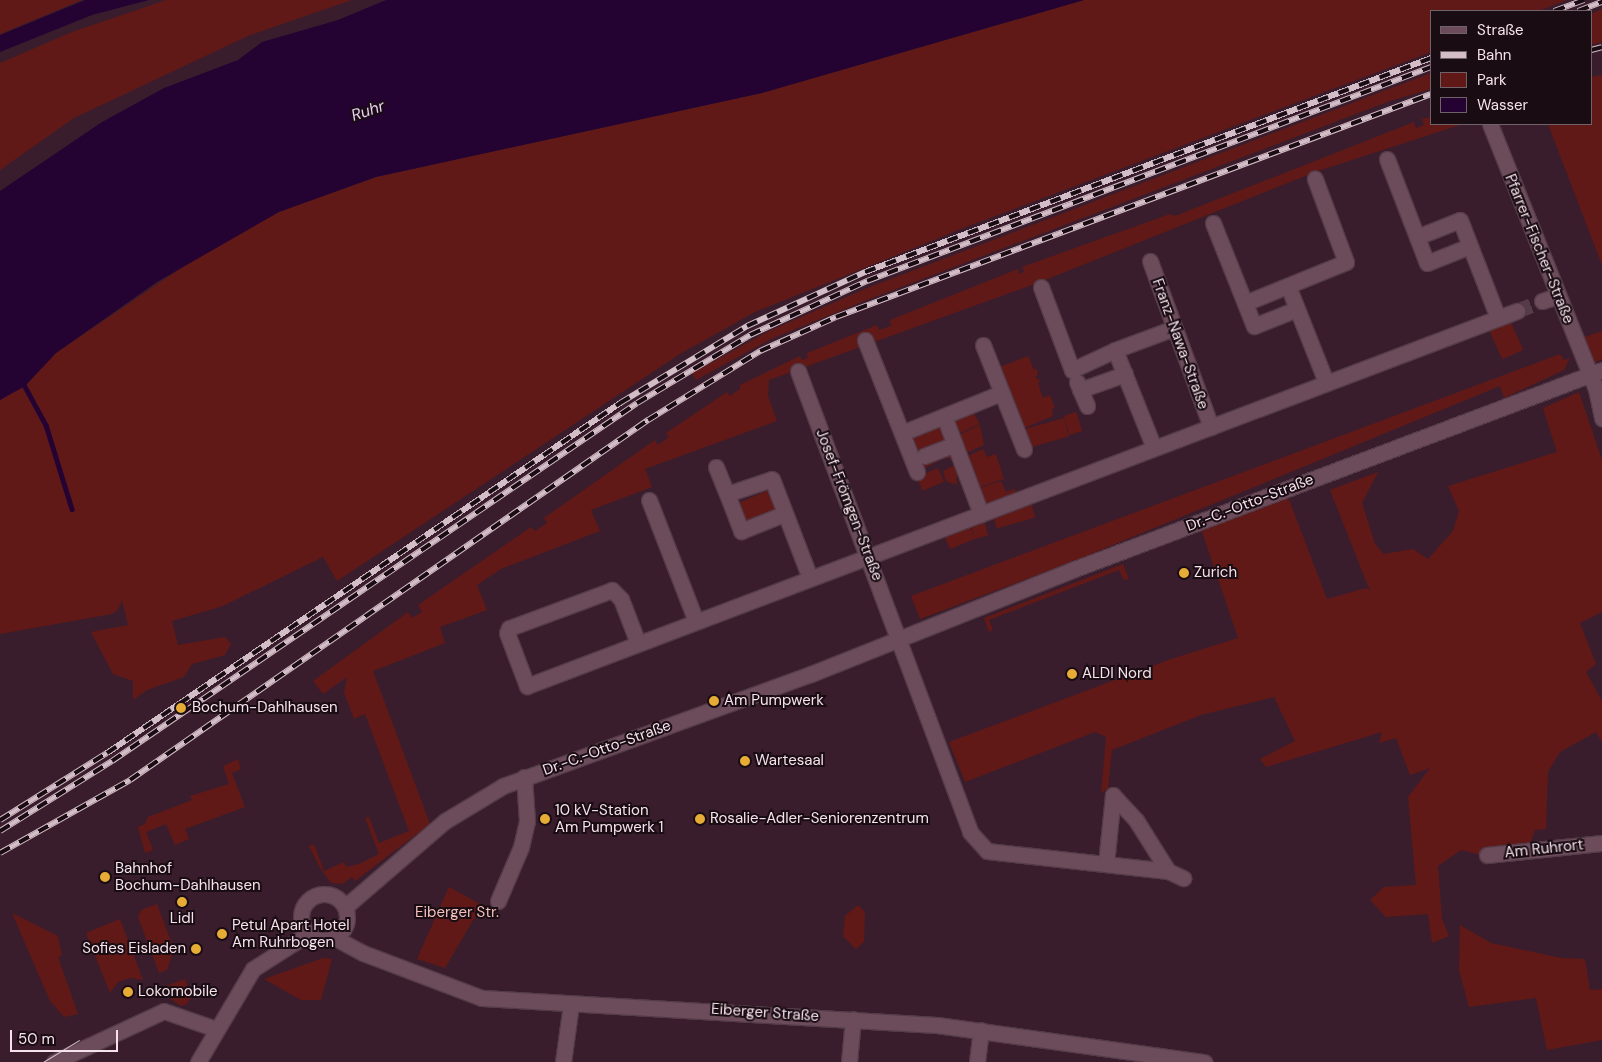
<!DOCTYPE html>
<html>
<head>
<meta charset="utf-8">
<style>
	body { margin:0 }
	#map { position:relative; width:1602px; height:1062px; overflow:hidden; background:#3a1d2c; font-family:"DM Sans",sans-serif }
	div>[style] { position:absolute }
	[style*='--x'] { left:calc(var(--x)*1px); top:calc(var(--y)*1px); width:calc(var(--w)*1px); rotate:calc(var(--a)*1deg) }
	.green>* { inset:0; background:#601917; transform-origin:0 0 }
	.water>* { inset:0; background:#240333 }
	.stream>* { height:4.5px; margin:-2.25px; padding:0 2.25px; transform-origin:2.25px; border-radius:2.25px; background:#240333 }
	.minor-tunnel>* { height:15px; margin-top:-7.5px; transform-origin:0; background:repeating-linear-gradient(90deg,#563b49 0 15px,transparent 0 23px) }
	.roads { filter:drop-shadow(1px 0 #533b48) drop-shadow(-1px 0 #533b48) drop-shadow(0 1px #533b48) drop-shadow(0 -1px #533b48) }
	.minor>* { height:15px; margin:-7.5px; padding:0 7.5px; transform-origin:7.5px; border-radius:7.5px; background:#6c4b5a }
	.minor>.ring { margin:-7.5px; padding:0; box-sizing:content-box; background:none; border:15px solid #6c4b5a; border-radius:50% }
	.tram>* { height:1px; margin:-0.5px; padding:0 0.5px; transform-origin:0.5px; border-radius:0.5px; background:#d3bdc7 }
	.rail>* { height:5.5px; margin-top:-2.75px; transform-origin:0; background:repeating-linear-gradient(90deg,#190c12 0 11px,#d3bdc7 0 22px); box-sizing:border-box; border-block:1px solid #d3bdc7 }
	.dots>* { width:14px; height:14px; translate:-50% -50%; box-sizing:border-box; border:2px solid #190c12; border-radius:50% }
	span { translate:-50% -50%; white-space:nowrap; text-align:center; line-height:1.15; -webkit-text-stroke:4px #190c12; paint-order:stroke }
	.street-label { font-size:15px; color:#f6e2eb }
	.poi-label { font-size:15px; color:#f6e2eb }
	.left { translate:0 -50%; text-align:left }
	.right { translate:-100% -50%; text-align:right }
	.park-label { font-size:15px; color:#f2c1bc }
	.water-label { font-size:16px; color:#e8d0f6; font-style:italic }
	.legend { position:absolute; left:1430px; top:10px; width:162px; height:115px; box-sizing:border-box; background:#190c12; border:1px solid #716269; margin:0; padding:6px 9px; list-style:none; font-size:15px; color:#f6e2eb }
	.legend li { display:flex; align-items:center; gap:10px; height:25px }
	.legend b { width:25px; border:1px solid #716269 }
	.scale { position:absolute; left:10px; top:1030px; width:108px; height:22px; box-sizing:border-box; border:2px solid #f6e2eb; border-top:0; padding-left:6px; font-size:15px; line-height:18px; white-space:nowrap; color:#f6e2eb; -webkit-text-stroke:4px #190c12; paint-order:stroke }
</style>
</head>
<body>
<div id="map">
	<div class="green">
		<i style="clip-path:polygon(0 0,82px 0,0 34px)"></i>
		<i style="clip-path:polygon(166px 0,352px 0,250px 35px,74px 118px,0 170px,0 63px,72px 32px)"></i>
		<i style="clip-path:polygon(1084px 0,1567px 0,1538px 11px,1431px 11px,1431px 52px,966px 227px,755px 312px,680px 354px,337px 581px,323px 557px,223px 606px,172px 621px,178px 645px,225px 637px,231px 644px,225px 655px,192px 664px,184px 677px,147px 690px,133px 700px,133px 681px,113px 674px,91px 632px,128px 625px,122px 600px,118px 610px,112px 614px,0 634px,0 400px,25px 386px,56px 353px,205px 252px,279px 212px,376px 177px,762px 93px)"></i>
		<i style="clip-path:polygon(1602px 9px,1602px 42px,1591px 45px,1591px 14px)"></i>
		<i style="clip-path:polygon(1431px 73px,1431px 89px,1390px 101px,862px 302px,771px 339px,696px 380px,692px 373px,767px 332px,867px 288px)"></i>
		<i style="clip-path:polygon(1602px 75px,1602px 265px,1548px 124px,1591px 124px,1591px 77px)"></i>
		<i style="clip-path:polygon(1431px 117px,1431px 124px,1463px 124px,1315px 172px,1040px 282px,769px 380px,768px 396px,777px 421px,645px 469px,652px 487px,591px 510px,600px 531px,501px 569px,477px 585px,487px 610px,440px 627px,445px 643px,373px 671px,430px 824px,355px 881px,352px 877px,342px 884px,331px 883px,319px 866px,309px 846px,314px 844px,324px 871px,344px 862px,346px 867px,359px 864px,379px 854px,365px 818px,369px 817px,379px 843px,409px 831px,365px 714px,354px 719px,344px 692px,347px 677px,323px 694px,313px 681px,408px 612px,412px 618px,422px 612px,418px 605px,531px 527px,535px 531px,547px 523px,544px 518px,655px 440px,658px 445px,669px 437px,666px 433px,727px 392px,730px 396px,740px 389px,740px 385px,800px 356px,802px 360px,808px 358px,807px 353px,877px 325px,879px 330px,891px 326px,890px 320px,1018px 269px,1019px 274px,1024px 272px,1022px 267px,1170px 214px,1175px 216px,1414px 122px,1416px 128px,1424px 125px,1422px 119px)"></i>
		<i style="left:1509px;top:318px;width:35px;height:23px;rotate:66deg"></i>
		<i style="clip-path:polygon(1602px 331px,1602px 359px,1592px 364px,1582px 338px)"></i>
		<i style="clip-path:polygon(1560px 354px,1564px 360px,1570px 358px,1564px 370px,1504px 398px,1500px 386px,1069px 563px,920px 619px,911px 596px)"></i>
		<i style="clip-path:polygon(1028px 356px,1034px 370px,1037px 369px,1038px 375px,1035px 377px,1041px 381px,1038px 383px,1043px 398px,1050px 395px,1055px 408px,1052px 409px,1053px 416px,1022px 429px,1000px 367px)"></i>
		<i style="clip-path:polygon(1579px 392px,1602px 460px,1602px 612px,1580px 623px,1596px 664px,1586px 672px,1602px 701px,1602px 742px,1596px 732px,1560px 752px,1548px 772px,1546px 829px,1535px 830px,1529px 847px,1477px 854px,1461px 850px,1438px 866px,1442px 919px,1449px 936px,1432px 943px,1428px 914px,1386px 917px,1370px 900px,1384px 887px,1416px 885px,1408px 797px,1430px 768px,1410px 775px,1396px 738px,1379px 743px,1382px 732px,1266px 767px,1260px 759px,1295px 741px,1274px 697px,1201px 715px,1112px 750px,1108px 789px,1101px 793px,1106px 737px,1095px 732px,965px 782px,949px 742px,1171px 659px,1238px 638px,1201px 529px,1288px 497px,1327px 599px,1366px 588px,1370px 591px,1330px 490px,1378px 472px,1362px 503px,1375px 544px,1384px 554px,1413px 549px,1428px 559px,1453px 531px,1459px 511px,1448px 486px,1557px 452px,1543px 408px)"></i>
		<i style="clip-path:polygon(967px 410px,970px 415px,974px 414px,980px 424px,958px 434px,954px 418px)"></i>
		<i style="left:1076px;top:412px;width:20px;height:13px;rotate:72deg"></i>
		<i style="left:1064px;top:418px;width:19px;height:42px;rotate:74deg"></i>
		<i style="clip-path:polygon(951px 420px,960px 451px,950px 459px,946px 457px,917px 472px,910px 439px)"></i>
		<i style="clip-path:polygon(980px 425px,984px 445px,964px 454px,959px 435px)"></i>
		<i style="clip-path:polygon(983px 449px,987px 457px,996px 454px,1004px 479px,977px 488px,968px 456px)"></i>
		<i style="clip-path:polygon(957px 464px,960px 474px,956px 478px,958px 483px,953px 484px,946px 481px,943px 471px)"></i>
		<i style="left:938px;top:468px;width:15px;height:23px;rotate:67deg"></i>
		<i style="clip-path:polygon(1001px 481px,1006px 492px,1015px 489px,1016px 496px,986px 507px,977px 489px)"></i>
		<i style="clip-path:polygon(769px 490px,779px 512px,743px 525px,736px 504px)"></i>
		<i style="left:1031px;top:503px;width:15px;height:40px;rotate:74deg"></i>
		<i style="left:984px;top:520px;width:16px;height:14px;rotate:75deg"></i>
		<i style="left:969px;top:525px;width:15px;height:27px;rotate:67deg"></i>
		<i style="clip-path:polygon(1123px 564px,1129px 579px,1124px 580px,1119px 570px,989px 620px,993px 630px,989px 632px,984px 618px)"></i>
		<i style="clip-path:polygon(238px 759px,241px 769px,232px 773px,245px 807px,185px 829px,189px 839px,175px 845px,166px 824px,146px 832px,153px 850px,145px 853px,138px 827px,145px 824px,148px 817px,192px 800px,190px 796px,229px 784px,223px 766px)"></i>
		<i style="clip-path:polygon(449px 887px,482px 905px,445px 968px,417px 959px)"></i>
		<i style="clip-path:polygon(157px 904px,174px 949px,167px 970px,159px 973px,138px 917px,141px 910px)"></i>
		<i style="clip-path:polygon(858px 905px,865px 912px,864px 942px,856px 949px,843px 936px,845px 916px)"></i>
		<i style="clip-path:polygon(12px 913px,58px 936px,62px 956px,58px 957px,78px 1014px,64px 1017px,50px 1001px)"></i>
		<i style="clip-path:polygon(120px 919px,143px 980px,129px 978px,118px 982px,110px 993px,86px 933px)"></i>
		<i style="clip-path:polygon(1460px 925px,1491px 943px,1561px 958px,1585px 959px,1590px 990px,1602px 989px,1602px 1040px,1547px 1050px,1536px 998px,1469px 1007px,1459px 970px)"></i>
		<i style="clip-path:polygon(323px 958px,332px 959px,321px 1000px,301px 1000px,264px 979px)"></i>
		<i style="clip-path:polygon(185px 979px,191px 997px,187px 1004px,181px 1006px,172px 1000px,166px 986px)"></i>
	</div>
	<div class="water">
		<i style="clip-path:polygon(85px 0,149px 0,92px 15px,0 52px,0 35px)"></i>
		<i style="clip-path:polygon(386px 0,1084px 0,762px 93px,376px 177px,279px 212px,157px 282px,56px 353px,25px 386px,0 400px,0 191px,102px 122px,164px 88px,238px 60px,262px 42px,338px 20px)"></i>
	</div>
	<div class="stream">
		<i style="--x:22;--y:381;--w:50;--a:61.4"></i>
		<i style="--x:46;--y:425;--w:88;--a:72.8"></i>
	</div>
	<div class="minor-tunnel">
		<i style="--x:1517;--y:311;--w:27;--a:-22"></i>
	</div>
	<div class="roads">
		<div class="minor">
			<i style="--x:1490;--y:124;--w:285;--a:68.2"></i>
			<i style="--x:1596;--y:389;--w:30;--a:78"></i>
			<i style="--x:1387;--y:159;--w:111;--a:69"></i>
			<i style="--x:1427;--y:263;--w:46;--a:-21.6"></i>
			<i style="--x:1213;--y:223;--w:111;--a:68.3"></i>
			<i style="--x:1254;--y:326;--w:46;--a:-21.6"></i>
			<i style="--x:1417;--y:237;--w:46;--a:-21.6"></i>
			<i style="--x:1460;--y:220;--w:105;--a:68.8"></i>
			<i style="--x:1150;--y:261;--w:177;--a:69.8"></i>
			<i style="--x:1288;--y:286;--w:103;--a:68.4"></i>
			<i style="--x:1041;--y:287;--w:89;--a:69.5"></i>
			<i style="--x:1072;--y:370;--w:47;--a:-24.9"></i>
			<i style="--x:1115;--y:350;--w:105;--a:68.3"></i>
			<i style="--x:1542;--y:301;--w:16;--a:-18"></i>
			<i style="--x:1245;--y:303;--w:109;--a:-22.1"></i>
			<i style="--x:1346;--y:262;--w:89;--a:-110.5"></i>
			<i style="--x:865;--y:340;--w:142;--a:68.5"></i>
			<i style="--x:983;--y:345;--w:112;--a:68.5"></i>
			<i style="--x:1115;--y:350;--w:63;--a:-20.4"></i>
			<i style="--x:798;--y:371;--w:492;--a:69.5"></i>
			<i style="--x:970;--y:832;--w:25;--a:48"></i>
			<i style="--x:987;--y:851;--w:182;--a:6.3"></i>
			<i style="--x:1168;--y:871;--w:60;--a:-122.1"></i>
			<i style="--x:1136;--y:820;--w:34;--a:-133"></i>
			<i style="--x:1113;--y:795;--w:69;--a:95.8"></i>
			<i style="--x:1077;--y:382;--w:26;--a:67"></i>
			<i style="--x:1080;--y:390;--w:48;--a:-19.6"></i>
			<i style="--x:944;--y:416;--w:105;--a:69.3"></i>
			<i style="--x:902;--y:433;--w:107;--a:-22"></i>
			<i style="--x:924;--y:456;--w:33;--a:-21"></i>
			<i style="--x:716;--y:467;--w:29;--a:68"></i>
			<i style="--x:727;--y:494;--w:47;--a:-18.4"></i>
			<i style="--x:772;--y:479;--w:106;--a:69"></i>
			<i style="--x:727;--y:494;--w:40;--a:69"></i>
			<i style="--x:741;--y:531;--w:46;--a:-21.6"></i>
			<i style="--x:649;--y:500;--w:130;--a:68.8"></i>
			<i style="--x:638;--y:643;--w:47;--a:-111.1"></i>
			<i style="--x:621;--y:599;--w:13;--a:-135"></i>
			<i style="--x:612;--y:590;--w:110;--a:159.7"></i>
			<i style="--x:509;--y:628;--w:5;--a:112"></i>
			<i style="--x:507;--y:633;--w:57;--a:69.3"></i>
			<i style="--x:527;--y:686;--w:1059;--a:-20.75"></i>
			<i style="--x:1487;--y:855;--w:116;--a:-6"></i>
			<i style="--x:1168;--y:871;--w:17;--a:25"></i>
			<i class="ring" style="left:301px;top:894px;width:31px;height:31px"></i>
			<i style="--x:498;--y:901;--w:59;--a:-66.9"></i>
			<i style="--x:521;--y:847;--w:27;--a:-77"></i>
			<i style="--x:527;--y:821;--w:44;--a:-93.9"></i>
			<i style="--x:345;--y:907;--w:132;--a:-40.7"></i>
			<i style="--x:445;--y:821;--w:68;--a:-31.1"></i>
			<i style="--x:503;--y:786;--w:328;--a:-20"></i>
			<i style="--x:811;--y:674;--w:281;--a:-21.7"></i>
			<i style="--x:1072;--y:570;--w:566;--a:-20.67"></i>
			<i style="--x:335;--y:938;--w:32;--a:28"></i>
			<i style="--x:363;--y:953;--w:127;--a:20.7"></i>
			<i style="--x:482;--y:998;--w:456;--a:3.4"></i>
			<i style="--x:937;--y:1025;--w:270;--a:7.9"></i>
			<i style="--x:54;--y:1062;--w:121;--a:-24.9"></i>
			<i style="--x:164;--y:1011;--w:55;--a:19.1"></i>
			<i style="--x:198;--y:1062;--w:108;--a:-59.4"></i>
			<i style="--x:253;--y:969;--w:65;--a:-32.5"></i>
			<i style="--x:563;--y:1062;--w:59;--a:-82.1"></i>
			<i style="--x:849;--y:1062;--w:43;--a:-84.7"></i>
			<i style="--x:977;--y:1062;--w:32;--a:-83"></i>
		</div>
	</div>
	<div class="tram">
		<i style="--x:43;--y:1062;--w:42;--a:-31.4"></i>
	</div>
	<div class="rail">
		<i style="--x:1554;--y:11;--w:32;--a:-20"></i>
		<i style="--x:1578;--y:11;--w:26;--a:-21"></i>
		<i style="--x:1591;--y:50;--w:11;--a:-15"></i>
		<i style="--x:0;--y:820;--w:126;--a:-32.1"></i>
		<i style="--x:107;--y:753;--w:621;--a:-34.3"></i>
		<i style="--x:620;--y:403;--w:149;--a:-31.2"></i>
		<i style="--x:747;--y:326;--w:130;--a:-24.6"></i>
		<i style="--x:865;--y:272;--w:605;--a:-20.71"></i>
		<i style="--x:0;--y:831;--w:132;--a:-32"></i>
		<i style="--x:112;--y:761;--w:635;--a:-34.29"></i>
		<i style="--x:637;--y:403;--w:132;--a:-31"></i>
		<i style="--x:750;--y:335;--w:129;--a:-24.8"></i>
		<i style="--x:867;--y:281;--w:603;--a:-20.78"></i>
		<i style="--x:0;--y:853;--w:149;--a:-29.3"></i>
		<i style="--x:130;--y:780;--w:631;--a:-34.8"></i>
		<i style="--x:648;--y:420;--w:132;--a:-31.6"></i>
		<i style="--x:760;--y:351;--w:83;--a:-24.1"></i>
		<i style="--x:836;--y:317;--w:635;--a:-20.55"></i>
	</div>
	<div class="dots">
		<i style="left:1184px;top:573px;background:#e6ac36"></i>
		<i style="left:1072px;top:674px;background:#e6ac36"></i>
		<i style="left:714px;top:701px;background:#e6ac36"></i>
		<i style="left:181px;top:708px;background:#e6ac36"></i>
		<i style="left:745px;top:761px;background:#e6ac36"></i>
		<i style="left:545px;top:819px;background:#e6ac36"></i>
		<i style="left:700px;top:819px;background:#e6ac36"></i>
		<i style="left:105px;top:877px;background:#e6ac36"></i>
		<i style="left:182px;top:902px;background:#e6ac36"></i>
		<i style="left:222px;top:934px;background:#e6ac36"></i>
		<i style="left:196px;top:949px;background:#e6ac36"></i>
		<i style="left:128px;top:992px;background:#e6ac36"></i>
	</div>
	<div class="street-label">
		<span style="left:1539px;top:249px;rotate:68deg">Pfarrer-Fischer-Straße</span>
		<span style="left:1180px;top:344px;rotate:70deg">Franz-Nawa-Straße</span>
		<span style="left:1250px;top:503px;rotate:-21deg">Dr.-C.-Otto-Straße</span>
		<span style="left:849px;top:505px;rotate:69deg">Josef-Frömgen-Straße</span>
		<span style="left:607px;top:748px;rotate:-20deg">Dr.-C.-Otto-Straße</span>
		<span style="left:1544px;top:849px;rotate:-6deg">Am Ruhrort</span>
		<span style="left:765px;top:1013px;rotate:4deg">Eiberger Straße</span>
	</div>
	<div class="poi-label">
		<span class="left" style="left:1194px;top:573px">Zurich</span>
		<span class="left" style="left:1082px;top:674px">ALDI Nord</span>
		<span class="left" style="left:724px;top:701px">Am Pumpwerk</span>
		<span class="left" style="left:192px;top:708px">Bochum-Dahlhausen</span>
		<span class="left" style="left:755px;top:761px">Wartesaal</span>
		<span class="left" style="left:555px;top:819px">10 kV-Station<br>Am Pumpwerk 1</span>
		<span class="left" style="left:710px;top:819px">Rosalie-Adler-Seniorenzentrum</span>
		<span class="left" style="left:115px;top:877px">Bahnhof<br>Bochum-Dahlhausen</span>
		<span style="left:182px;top:919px">Lidl</span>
		<span class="left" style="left:232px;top:934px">Petul Apart Hotel<br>Am Ruhrbogen</span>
		<span class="right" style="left:186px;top:949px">Sofies Eisladen</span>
		<span class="left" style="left:138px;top:992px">Lokomobile</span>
	</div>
	<div class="park-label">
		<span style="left:457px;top:913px">Eiberger Str.</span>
	</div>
	<div class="water-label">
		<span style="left:368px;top:111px;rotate:-19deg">Ruhr</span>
	</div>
	<ul class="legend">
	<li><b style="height:6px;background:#6c4b5a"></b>Straße</li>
	<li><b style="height:6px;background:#d3bdc7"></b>Bahn</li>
	<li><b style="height:14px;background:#601917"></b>Park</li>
	<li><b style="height:14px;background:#240333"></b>Wasser</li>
	</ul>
	<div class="scale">50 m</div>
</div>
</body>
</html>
